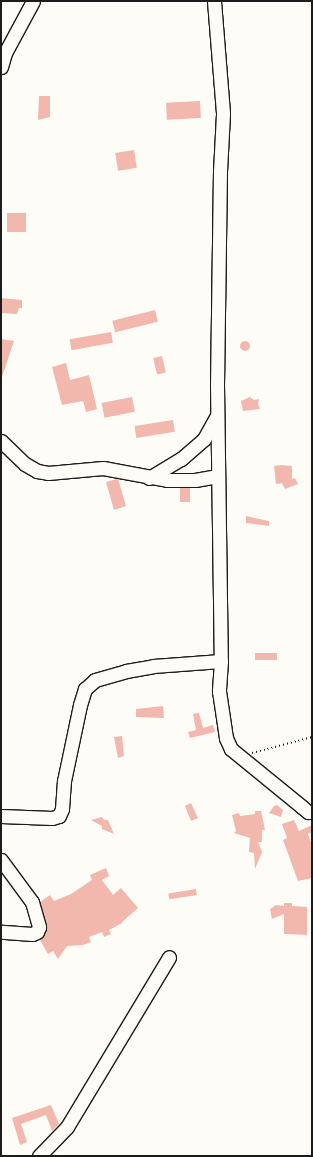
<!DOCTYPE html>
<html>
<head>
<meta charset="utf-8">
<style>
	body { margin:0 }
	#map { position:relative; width:313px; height:1157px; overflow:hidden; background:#fdfcf7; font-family:"Gochi Hand",sans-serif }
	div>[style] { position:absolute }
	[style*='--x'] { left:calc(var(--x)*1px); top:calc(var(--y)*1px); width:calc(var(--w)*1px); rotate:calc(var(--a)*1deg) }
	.building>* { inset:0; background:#f2b8ae; transform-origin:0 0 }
	.round { border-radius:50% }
	.path>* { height:1.5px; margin-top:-0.75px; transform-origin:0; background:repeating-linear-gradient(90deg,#1c1c1c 0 1px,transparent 0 4px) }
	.roads { filter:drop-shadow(1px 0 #1c1c1c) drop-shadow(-1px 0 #1c1c1c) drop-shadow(0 1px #1c1c1c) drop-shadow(0 -1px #1c1c1c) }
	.minor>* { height:13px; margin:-6.5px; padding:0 6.5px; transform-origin:6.5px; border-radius:6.5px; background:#fdfcf7 }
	span { translate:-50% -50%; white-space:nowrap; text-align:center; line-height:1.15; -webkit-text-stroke:3px #fdfcf7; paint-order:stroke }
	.frame { position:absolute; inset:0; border:2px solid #1c1c1c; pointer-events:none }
</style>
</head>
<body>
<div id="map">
	<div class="building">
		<i style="clip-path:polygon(39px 96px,50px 96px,50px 117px,38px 120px)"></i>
		<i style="left:200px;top:101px;width:17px;height:34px;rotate:87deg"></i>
		<i style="left:134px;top:150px;width:18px;height:19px;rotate:81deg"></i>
		<i style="left:26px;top:213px;width:19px;height:19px;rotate:90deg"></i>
		<i style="clip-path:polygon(1px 298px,22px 300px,22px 308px,19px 308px,17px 314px,1px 313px)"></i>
		<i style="left:155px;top:310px;width:12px;height:44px;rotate:76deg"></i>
		<i style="left:111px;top:332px;width:11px;height:42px;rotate:80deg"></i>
		<i style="clip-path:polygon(1px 339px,14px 341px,2px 377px,1px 376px)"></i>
		<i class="round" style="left:240px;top:341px;width:10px;height:10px"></i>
		<i style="left:162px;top:356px;width:17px;height:9px;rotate:77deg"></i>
		<i style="clip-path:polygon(66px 363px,70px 380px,89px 375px,97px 409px,86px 412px,83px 401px,62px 405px,52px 367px)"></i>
		<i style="left:132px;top:397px;width:15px;height:31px;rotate:79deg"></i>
		<i style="clip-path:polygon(250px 397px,254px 400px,259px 399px,258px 404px,260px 409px,243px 411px,241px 401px)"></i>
		<i style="left:173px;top:420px;width:12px;height:39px;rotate:81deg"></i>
		<i style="clip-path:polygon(282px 465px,292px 466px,292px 479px,295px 478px,298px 484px,285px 489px,282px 483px,276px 484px,274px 466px)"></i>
		<i style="clip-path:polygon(117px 479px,118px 479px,126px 506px,114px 510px,106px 482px)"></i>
		<i style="left:180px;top:488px;width:10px;height:14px"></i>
		<i style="clip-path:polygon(246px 516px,269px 521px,269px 526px,246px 523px)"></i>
		<i style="left:255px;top:653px;width:22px;height:7px"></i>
		<i style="clip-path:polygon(163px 706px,164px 718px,136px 717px,136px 709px)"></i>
		<i style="clip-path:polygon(199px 713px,203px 728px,213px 725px,215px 732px,190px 738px,188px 732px,196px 730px,193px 714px)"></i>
		<i style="clip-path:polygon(122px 736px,124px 756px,118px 758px,114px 737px)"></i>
		<i style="clip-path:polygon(191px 803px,198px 818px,191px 821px,185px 806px)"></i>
		<i style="clip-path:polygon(277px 805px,283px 810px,281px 817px,269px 813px,274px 806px)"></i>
		<i style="clip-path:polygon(255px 811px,261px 811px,265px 830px,262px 830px,262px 842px,258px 842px,262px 852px,255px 869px,254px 853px,249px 852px,250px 838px,234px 833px,236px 831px,232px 815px,239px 813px,240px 816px,255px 814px)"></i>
		<i style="clip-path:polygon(102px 817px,104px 820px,108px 820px,114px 834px,102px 829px,102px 826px,91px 820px)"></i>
		<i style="clip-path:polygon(294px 820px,299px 831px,312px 825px,312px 832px,308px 834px,312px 845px,312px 878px,298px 881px,283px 840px,287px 838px,282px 824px)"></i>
		<i style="clip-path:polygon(106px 868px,109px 876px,102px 880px,113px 895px,121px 888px,138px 908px,122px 922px,122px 923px,109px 930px,111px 934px,104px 937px,102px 932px,89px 937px,91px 942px,83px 945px,67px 946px,58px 959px,53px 951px,48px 954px,40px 940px,44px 935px,47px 925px,40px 902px,50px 895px,54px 901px,71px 894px,92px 880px,90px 875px)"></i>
		<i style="left:196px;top:889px;width:6px;height:28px;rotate:81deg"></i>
		<i style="clip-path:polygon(284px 903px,292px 903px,292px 906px,307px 907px,307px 935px,284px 934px,284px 914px,272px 919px,270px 909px,276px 905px,284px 906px)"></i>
		<i style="clip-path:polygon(51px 1105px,59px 1124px,52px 1131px,46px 1115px,21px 1124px,27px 1142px,20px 1145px,12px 1118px)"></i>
	</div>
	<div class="path">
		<i style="--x:252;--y:753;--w:62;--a:-14.9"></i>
	</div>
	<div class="roads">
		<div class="minor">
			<i style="--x:214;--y:1;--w:113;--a:85.4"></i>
			<i style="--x:223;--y:114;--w:57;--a:93"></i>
			<i style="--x:220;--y:171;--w:214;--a:90.8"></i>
			<i style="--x:217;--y:385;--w:276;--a:89.2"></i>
			<i style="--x:221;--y:661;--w:30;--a:94"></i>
			<i style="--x:219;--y:691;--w:48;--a:81.5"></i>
			<i style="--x:226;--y:738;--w:12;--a:66"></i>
			<i style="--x:231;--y:749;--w:92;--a:39.2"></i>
			<i style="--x:302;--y:807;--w:8;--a:40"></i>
			<i style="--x:308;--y:812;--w:4;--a:0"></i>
			<i style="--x:1;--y:67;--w:15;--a:-74"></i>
			<i style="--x:5;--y:53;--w:59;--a:-61.7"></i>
			<i style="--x:1;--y:441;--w:33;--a:44"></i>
			<i style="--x:25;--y:464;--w:14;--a:30"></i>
			<i style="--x:37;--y:471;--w:11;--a:10"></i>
			<i style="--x:48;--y:473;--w:55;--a:-5.2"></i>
			<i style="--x:103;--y:468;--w:65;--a:10.6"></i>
			<i style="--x:167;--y:480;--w:28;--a:0"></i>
			<i style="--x:195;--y:480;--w:23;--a:-10"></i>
			<i style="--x:149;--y:478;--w:37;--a:-31"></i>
			<i style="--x:181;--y:459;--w:30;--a:-41"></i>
			<i style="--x:204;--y:439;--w:26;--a:-61"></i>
			<i style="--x:1;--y:816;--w:51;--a:2.2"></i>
			<i style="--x:52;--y:818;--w:7;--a:-16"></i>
			<i style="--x:59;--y:816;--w:8;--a:-67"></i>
			<i style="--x:62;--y:809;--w:28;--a:-86"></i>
			<i style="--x:64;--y:781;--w:78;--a:-78.1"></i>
			<i style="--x:80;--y:705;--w:17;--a:-73"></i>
			<i style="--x:85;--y:689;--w:13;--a:-42"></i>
			<i style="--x:95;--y:680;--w:32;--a:-16"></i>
			<i style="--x:126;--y:671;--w:27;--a:-10"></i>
			<i style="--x:153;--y:666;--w:68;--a:-4.2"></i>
			<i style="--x:1;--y:860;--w:52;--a:53.6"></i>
			<i style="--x:32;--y:902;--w:26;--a:74"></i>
			<i style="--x:39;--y:927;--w:5;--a:112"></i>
			<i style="--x:37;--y:932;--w:5;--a:158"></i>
			<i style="--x:32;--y:934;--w:31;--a:-176"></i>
			<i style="--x:39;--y:1156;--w:40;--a:-46"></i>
			<i style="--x:67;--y:1127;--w:198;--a:-59"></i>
		</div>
	</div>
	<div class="frame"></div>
</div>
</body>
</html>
